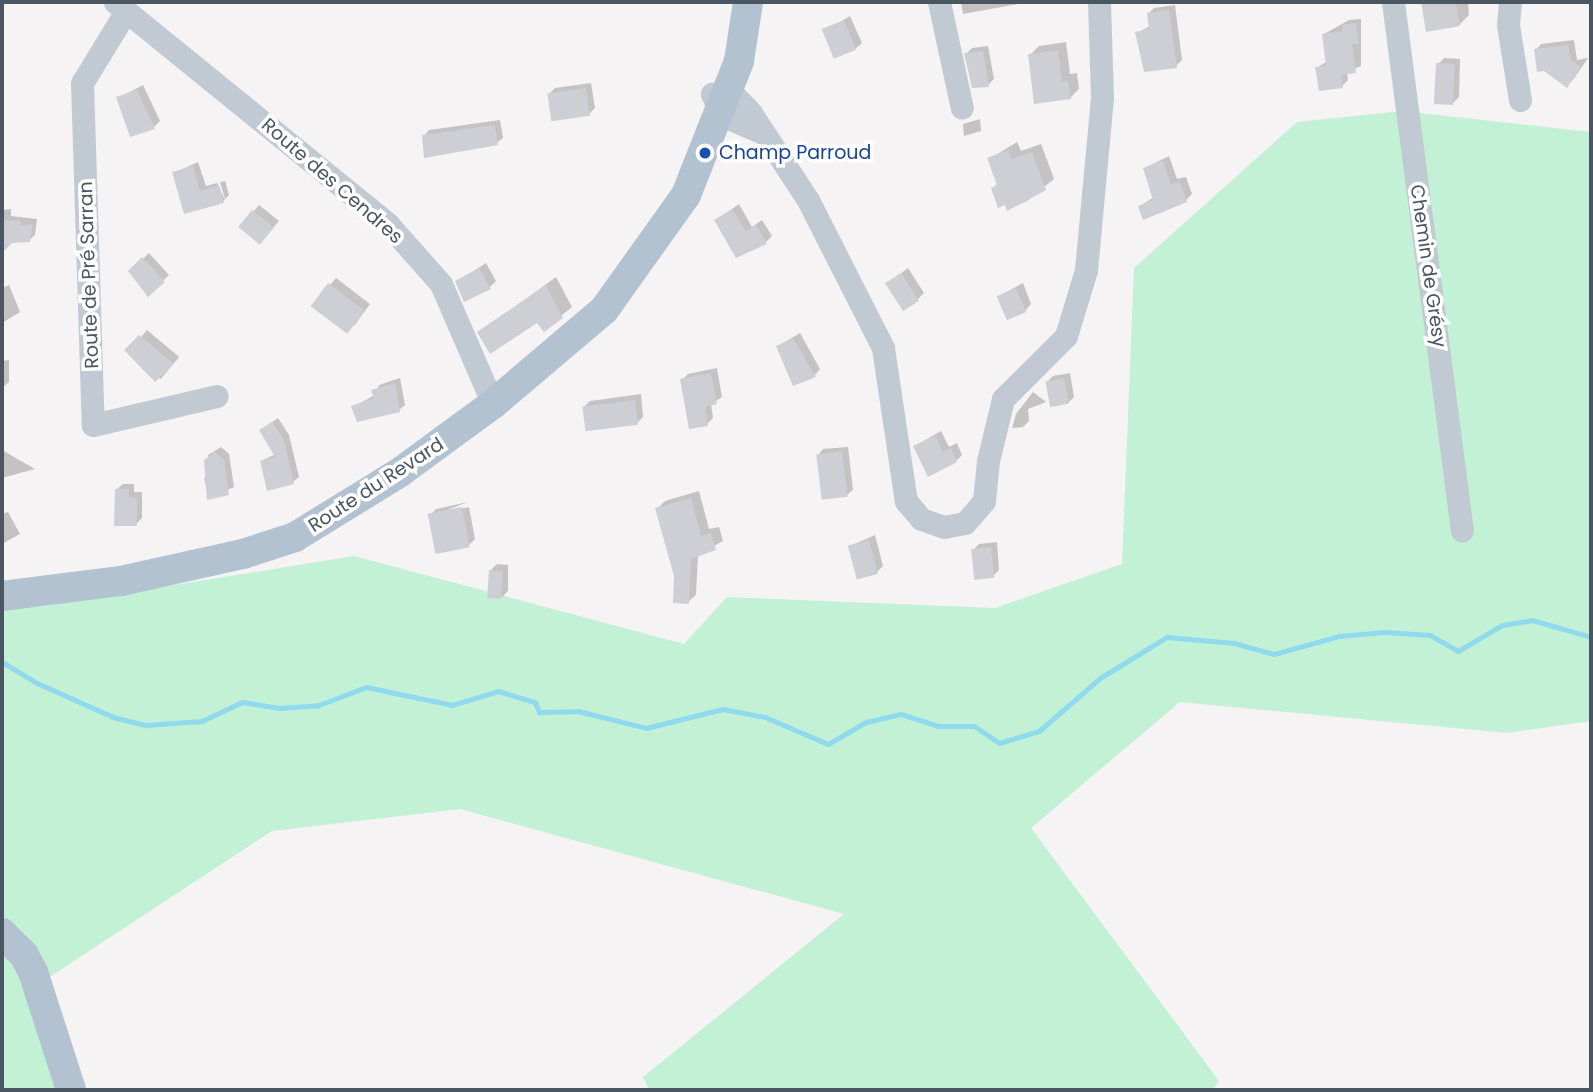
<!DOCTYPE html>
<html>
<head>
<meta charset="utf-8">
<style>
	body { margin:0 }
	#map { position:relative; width:1593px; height:1092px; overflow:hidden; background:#f5f3f3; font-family:Poppins,sans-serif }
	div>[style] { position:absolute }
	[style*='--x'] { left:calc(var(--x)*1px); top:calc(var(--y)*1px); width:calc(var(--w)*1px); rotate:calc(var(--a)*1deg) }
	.green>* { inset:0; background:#c3f1d5 }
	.shadow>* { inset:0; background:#0003; transform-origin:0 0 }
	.stream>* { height:5px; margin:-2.5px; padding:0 2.5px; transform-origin:2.5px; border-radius:2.5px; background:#90daee }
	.building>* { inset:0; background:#cdcfd5; transform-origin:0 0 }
	.minor>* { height:23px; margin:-11.5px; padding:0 11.5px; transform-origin:11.5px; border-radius:11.5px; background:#c1cad2 }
	.major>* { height:30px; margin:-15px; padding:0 15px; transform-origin:15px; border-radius:15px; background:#b3c2d1 }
	.dots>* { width:19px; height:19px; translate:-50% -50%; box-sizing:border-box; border:4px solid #fff; border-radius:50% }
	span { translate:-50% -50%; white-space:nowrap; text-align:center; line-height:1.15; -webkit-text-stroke:7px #fff; paint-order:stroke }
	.transit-label { font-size:19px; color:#164399 }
	.left { translate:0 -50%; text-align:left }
	.street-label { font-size:19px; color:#4a5661 }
	.frame { position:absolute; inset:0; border:4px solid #4a5661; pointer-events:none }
</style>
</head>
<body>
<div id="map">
	<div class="green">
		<i style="clip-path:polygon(1402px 111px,1591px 132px,1591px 721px,1507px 733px,1180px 702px,1031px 828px,1219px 1081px,1213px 1090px,649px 1090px,643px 1077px,844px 914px,460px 809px,272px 831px,45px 980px,77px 1090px,2px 1090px,2px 606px,39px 607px,354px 556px,684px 644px,727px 597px,995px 608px,1122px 564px,1134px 268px,1297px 122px)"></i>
	</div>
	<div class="shadow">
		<i style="clip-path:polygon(961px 2px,1029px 2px,963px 14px)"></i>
		<i style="clip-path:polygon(1423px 2px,1468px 2px,1469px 15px,1459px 25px,1427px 30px)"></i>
		<i style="clip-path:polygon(1175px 5px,1182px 60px,1176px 66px,1137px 33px,1150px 26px,1149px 13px,1154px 8px)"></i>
		<i style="clip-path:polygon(850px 16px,862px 43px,855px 49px,825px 31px)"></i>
		<i style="clip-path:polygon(1361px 19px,1361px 66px,1347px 72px,1348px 80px,1342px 86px,1317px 68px,1327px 61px,1324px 34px,1349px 20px)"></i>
		<i style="clip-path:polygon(1574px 40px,1577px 60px,1588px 58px,1573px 80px,1536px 50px,1541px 44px)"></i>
		<i style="clip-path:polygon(1066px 42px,1070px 74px,1077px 73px,1079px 89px,1070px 98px,1030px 55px,1039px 46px)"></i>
		<i style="clip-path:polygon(988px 46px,994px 79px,988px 85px,966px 54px,972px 48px)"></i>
		<i style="clip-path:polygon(1444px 58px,1460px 59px,1459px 97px,1453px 103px,1438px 64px)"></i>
		<i style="clip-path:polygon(591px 83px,595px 108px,589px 114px,549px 94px,555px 88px)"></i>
		<i style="clip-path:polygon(143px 85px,160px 121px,154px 127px,118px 98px)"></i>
		<i style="clip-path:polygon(980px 119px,981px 131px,964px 136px,963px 124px)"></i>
		<i style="clip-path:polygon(500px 120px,503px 138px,497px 143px,424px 136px,429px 130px)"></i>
		<i style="clip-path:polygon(1017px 142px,1021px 151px,1041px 144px,1054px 179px,1027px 201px,1008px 209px,993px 188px,998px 183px,989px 159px)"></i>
		<i style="clip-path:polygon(1169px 156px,1177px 179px,1186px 177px,1192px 194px,1186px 200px,1140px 206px,1154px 197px,1145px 168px)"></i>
		<i style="clip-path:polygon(198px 162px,206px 186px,217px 183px,225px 200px,186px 212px,174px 173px)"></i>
		<i style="clip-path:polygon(225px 181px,229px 195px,225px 199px,220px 182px)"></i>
		<i style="clip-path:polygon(739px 204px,752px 227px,762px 220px,772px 236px,766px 242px,717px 220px)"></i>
		<i style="clip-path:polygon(259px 205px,279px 221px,265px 237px,240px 227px)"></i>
		<i style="clip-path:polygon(11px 209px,11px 216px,37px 219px,35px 235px,29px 240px,11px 241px,2px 251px,2px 210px)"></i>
		<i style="clip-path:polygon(149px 253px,169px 275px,148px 294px,131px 271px)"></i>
		<i style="clip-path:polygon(486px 263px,496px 281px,490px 287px,457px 282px)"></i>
		<i style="clip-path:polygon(908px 268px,924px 293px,918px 299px,887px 284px)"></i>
		<i style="clip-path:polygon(556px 277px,572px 307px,544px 330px,538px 320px,479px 333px)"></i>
		<i style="clip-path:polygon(336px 278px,370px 304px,354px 326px,313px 305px)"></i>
		<i style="clip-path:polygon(1023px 283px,1031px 304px,1025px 311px,999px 296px)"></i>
		<i style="clip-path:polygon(9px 285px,20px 312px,2px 323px,2px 288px)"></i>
		<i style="left:147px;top:330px;width:42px;height:29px;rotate:40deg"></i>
		<i style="clip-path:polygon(800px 333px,820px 369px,815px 375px,778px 346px)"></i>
		<i style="clip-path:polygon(9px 360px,9px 382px,2px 388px,2px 361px)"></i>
		<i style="clip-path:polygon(717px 368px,722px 397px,711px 404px,713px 418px,707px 424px,682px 380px,688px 374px)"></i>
		<i style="clip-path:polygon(1070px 373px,1074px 397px,1068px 403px,1047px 382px,1053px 376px)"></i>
		<i style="clip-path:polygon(400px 378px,405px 405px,399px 410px,353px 407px,375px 395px,379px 385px)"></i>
		<i style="clip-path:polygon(1033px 392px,1046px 402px,1028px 409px,1029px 421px,1023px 427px,1012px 428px,1016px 414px)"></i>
		<i style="clip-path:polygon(641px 394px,643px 417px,637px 423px,584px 407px,590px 401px)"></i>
		<i style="clip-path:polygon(278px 418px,289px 435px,299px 477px,293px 482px,261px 461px,276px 454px,261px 430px)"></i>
		<i style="clip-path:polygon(941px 431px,949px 447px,957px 443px,962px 455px,956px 461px,915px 446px)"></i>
		<i style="clip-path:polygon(221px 447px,229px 454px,234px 487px,209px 498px,204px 478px,209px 473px,208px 455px)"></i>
		<i style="clip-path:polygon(848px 447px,853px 490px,847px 495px,818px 455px,823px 449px)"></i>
		<i style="clip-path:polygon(2px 450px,35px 469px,2px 478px)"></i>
		<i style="clip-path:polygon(123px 484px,134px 484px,134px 492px,142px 492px,142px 518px,136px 524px,116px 490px)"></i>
		<i style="clip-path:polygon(699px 491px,709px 529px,719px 527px,723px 541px,698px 555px,696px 595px,688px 602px,676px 576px,657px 509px,665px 501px)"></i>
		<i style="clip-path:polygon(468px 502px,434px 515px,469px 507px,475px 539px,469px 545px,430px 515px,436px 509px)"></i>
		<i style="clip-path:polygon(8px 512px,20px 534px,2px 544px,2px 514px)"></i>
		<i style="clip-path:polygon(875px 535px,883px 566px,877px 572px,850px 546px)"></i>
		<i style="clip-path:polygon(997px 542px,999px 570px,993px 576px,973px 550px,979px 544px)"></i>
		<i style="clip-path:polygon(497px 564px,508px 565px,508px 591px,502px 597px,491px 570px)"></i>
	</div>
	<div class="stream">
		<i style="--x:2;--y:662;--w:41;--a:31"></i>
		<i style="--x:37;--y:683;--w:83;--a:24.1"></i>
		<i style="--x:113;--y:717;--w:34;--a:14"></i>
		<i style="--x:146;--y:725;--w:56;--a:-4.1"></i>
		<i style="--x:202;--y:721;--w:44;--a:-25.4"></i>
		<i style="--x:242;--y:702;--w:38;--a:9"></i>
		<i style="--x:280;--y:708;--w:39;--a:-4"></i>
		<i style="--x:319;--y:705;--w:50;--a:-21"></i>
		<i style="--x:366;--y:687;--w:88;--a:11.8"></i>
		<i style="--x:452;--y:705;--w:48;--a:-16.9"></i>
		<i style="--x:498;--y:691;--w:39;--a:17"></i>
		<i style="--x:535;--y:702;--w:11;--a:68"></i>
		<i style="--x:539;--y:712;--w:39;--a:-1"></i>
		<i style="--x:578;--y:711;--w:70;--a:14"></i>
		<i style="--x:646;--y:728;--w:79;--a:-13.9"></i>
		<i style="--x:723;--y:709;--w:43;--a:10.8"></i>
		<i style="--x:765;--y:717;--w:69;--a:23.2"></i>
		<i style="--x:828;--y:744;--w:44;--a:-30.1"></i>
		<i style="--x:866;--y:722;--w:36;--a:-13"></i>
		<i style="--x:901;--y:714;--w:38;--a:18"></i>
		<i style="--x:937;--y:726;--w:37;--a:0"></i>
		<i style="--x:974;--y:726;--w:30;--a:34"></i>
		<i style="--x:999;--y:743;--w:42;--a:-16.7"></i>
		<i style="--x:1039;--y:731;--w:81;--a:-41"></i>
		<i style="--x:1100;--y:678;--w:79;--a:-31.5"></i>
		<i style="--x:1167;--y:637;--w:67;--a:5.1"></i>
		<i style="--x:1234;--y:643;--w:41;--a:15.4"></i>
		<i style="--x:1274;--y:654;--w:67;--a:-15.5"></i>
		<i style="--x:1339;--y:636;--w:46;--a:-5"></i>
		<i style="--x:1385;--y:632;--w:45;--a:3.8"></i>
		<i style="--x:1430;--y:635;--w:32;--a:30"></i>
		<i style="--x:1458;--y:651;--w:51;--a:-30.6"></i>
		<i style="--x:1502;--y:625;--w:30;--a:-9"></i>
		<i style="--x:1532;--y:620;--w:61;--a:16.1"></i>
	</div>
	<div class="building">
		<i style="clip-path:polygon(1421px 2px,1456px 2px,1460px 26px,1426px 32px)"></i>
		<i style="clip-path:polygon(1169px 10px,1177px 68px,1144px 72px,1135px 32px,1149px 29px,1147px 13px)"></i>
		<i style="left:844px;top:20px;width:32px;height:24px;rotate:68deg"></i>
		<i style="clip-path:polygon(1356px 23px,1359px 44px,1352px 44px,1356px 73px,1341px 75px,1343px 88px,1319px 91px,1315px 67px,1326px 66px,1322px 34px,1343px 31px,1342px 25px)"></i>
		<i style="clip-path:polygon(1568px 45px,1571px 60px,1581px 67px,1567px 88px,1544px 71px,1537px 72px,1534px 49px)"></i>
		<i style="clip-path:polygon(1058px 50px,1062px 82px,1068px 81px,1071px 99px,1034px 104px,1028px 54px)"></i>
		<i style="clip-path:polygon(983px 51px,989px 87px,972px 88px,964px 53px)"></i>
		<i style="left:1436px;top:63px;width:19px;height:41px;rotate:3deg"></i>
		<i style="left:586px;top:88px;width:28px;height:39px;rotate:82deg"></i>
		<i style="clip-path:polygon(137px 90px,155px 129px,130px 137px,116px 97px)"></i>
		<i style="clip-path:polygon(495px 125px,498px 145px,424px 158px,422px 135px)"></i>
		<i style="clip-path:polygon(1008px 150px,1011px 159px,1032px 152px,1046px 190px,1007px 211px,1005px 205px,998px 208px,991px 188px,997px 185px,987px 158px)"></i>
		<i style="clip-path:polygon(1163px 161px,1171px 184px,1180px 182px,1187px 202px,1143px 220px,1138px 206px,1153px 200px,1143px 168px)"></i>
		<i style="clip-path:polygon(193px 166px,200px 191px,219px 185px,224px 203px,184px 214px,172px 172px)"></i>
		<i style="clip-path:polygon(732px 209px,746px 231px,756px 225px,767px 244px,736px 258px,714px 220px)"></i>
		<i style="left:252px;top:210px;width:28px;height:22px;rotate:39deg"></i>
		<i style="clip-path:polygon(20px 220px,21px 225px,33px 224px,30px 242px,12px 243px,2px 253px,2px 221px)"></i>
		<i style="clip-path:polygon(142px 257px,165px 282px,148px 297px,128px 271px)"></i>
		<i style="clip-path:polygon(479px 268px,491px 289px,464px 302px,455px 281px)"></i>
		<i style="left:901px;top:273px;width:33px;height:19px;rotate:57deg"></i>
		<i style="left:328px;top:283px;width:46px;height:29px;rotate:37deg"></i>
		<i style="clip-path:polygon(546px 285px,563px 318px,544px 332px,537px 323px,490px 354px,477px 332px)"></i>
		<i style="left:1016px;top:288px;width:26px;height:21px;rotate:67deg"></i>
		<i style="clip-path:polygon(139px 335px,174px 364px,155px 382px,124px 350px)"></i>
		<i style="clip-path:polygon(793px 338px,816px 377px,793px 386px,776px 346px)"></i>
		<i style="clip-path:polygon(711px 373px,717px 404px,705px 407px,708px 426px,689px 429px,680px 379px)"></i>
		<i style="left:1064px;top:378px;width:26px;height:19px;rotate:79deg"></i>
		<i style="clip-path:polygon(395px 383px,400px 412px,357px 422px,351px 406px,374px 398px,371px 390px)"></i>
		<i style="left:635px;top:400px;width:25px;height:53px;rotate:83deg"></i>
		<i style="clip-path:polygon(272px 422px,284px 440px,294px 484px,267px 491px,260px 461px,275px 457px,259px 430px)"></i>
		<i style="clip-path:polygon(935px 436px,943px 452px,951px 448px,957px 462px,928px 477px,913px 446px)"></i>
		<i style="left:842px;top:451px;width:46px;height:26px;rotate:83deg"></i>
		<i style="clip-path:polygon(215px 452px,224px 460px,229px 495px,207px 500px,204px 460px)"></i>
		<i style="clip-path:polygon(115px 489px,129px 489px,129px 497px,137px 498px,137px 526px,114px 526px)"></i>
		<i style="clip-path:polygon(691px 498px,701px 536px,711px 533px,716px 550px,691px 559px,689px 604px,673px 603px,674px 576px,655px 508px)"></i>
		<i style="left:462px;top:507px;width:41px;height:35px;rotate:79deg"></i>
		<i style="left:869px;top:540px;width:35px;height:22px;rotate:75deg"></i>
		<i style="left:991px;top:547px;width:31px;height:20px;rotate:84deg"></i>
		<i style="left:489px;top:570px;width:14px;height:28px;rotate:4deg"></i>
	</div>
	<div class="minor">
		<i style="--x:115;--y:2;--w:352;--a:39.1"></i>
		<i style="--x:388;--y:224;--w:80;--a:48.5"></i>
		<i style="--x:441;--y:284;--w:131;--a:66.6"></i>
		<i style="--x:939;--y:2;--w:108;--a:77.8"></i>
		<i style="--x:1393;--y:2;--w:533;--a:82.57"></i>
		<i style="--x:1510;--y:2;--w:23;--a:95"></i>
		<i style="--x:1508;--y:25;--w:76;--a:80.9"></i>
		<i style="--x:126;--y:11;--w:84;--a:121.4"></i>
		<i style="--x:82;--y:83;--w:342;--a:88.2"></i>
		<i style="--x:93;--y:425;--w:127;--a:-13.2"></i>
		<i style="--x:761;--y:132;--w:43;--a:-157"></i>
		<i style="--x:721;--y:115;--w:23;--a:-113"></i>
		<i style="--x:712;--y:94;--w:18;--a:-9"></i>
		<i style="--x:730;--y:91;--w:30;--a:46"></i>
		<i style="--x:751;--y:113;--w:104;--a:56.8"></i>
		<i style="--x:808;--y:200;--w:166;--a:63.1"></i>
		<i style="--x:883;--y:348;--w:155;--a:81.5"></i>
		<i style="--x:906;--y:501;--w:23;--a:50"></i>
		<i style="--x:921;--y:519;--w:24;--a:19"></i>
		<i style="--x:944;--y:527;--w:21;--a:-11"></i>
		<i style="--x:965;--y:523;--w:29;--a:-49"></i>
		<i style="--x:984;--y:501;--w:40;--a:-84.3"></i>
		<i style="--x:988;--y:461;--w:64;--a:-76.4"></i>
		<i style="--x:1003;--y:399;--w:89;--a:-45"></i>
		<i style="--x:1066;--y:336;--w:69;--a:-73.1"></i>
		<i style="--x:1086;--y:270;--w:173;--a:-84.7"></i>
		<i style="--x:1102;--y:98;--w:96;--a:-91.8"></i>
	</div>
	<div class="major">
		<i style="--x:2;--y:596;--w:120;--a:-7.2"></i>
		<i style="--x:121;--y:581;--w:125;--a:-12.5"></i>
		<i style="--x:243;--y:554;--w:55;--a:-18.1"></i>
		<i style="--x:295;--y:537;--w:122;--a:-31.6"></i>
		<i style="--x:399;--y:473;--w:117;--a:-36.3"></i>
		<i style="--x:493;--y:404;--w:145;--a:-40.3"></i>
		<i style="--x:604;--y:310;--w:141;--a:-54.5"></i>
		<i style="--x:686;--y:195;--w:144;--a:-68.4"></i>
		<i style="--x:739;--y:61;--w:60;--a:-81.3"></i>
		<i style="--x:2;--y:933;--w:31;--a:45"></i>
		<i style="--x:24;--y:955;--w:19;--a:62"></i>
		<i style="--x:33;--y:972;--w:124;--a:72.1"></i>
	</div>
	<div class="dots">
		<i style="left:705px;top:153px;background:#1a4fb4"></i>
	</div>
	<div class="transit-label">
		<span class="left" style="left:719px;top:153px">Champ Parroud</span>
	</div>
	<div class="street-label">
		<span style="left:332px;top:181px;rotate:41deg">Route des Cendres</span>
		<span style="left:1428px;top:266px;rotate:82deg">Chemin de Grésy</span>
		<span style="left:89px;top:275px;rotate:-92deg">Route de Pré Sarran</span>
		<span style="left:376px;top:485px;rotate:-33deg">Route du Revard</span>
	</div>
	<div class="frame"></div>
</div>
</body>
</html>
